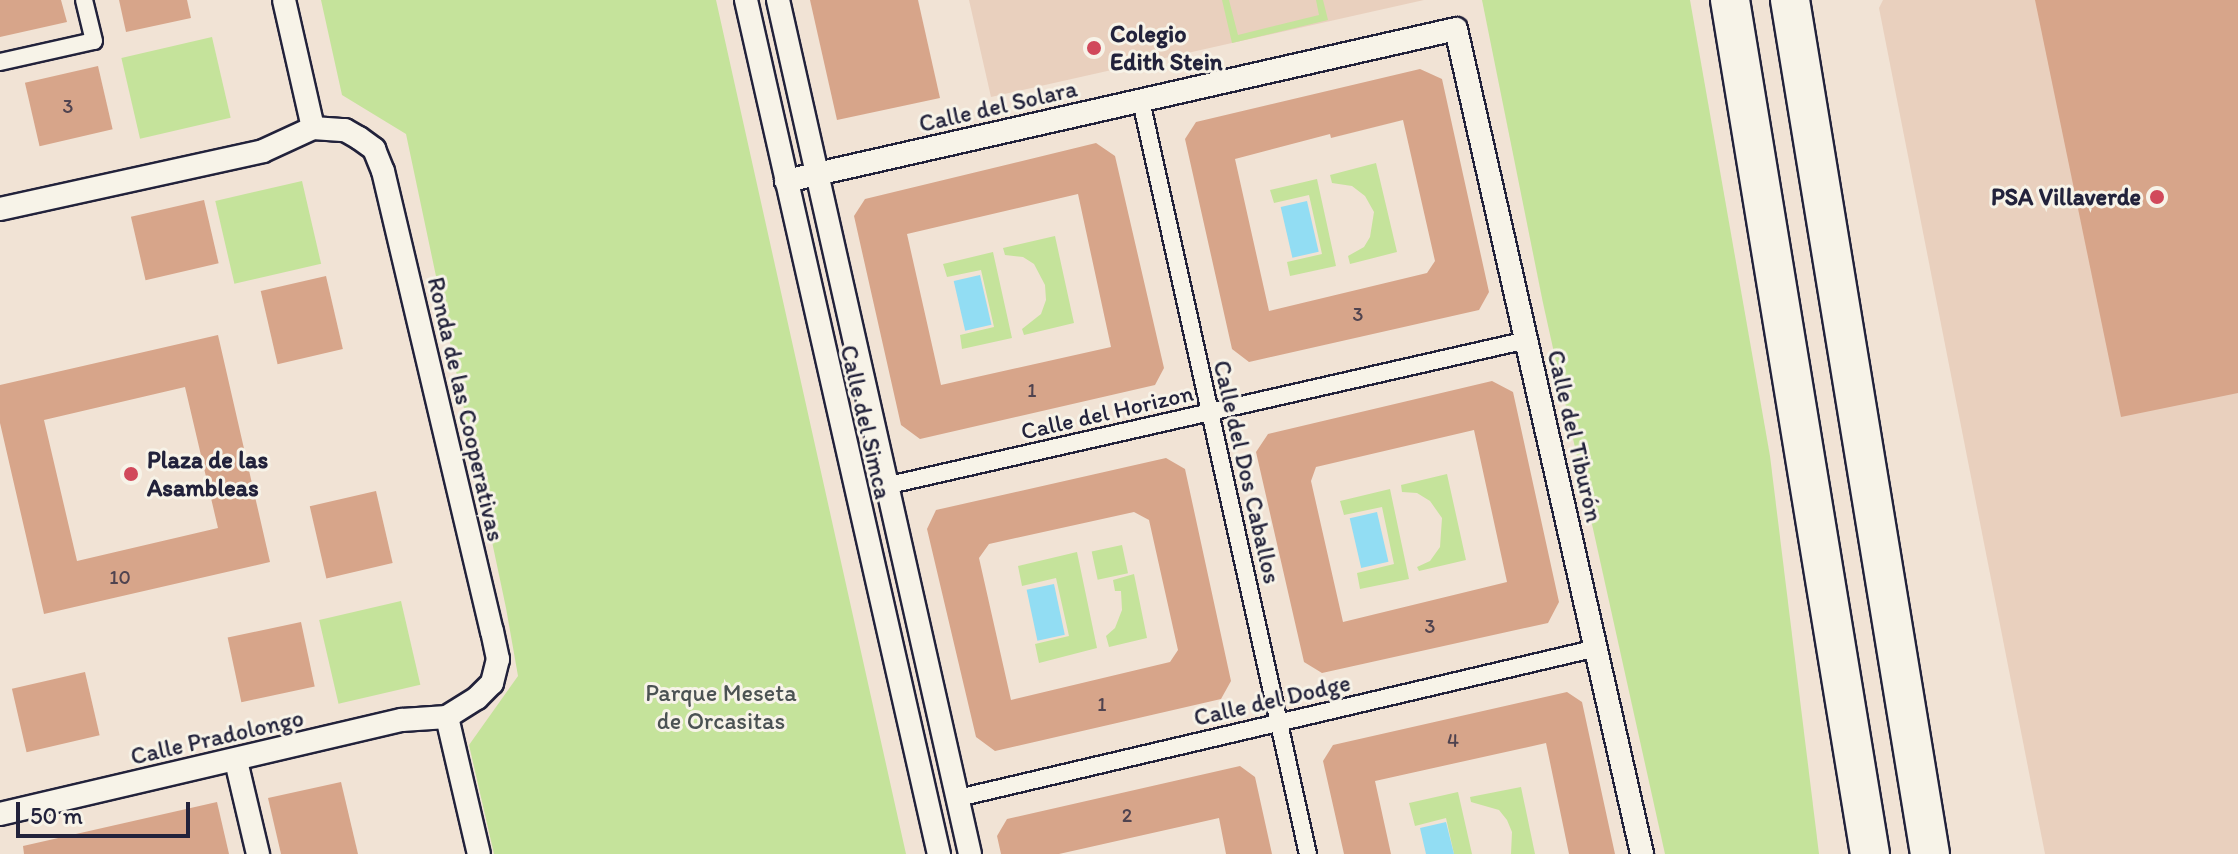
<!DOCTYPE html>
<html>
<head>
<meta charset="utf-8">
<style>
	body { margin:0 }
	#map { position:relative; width:2238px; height:854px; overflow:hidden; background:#f1e3d5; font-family:Itim,sans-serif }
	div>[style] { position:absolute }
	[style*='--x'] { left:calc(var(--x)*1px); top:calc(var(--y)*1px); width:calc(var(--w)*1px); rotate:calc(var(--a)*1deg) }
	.built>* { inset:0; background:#e9d0be }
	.green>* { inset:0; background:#c5e39b; transform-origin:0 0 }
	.water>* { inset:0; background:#92ddf3; transform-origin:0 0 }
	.building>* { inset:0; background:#d7a58a; transform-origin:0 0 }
	.roads { filter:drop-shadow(2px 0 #22223b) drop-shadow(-2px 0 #22223b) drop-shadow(0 2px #22223b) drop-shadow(0 -2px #22223b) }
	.pedestrian>* { height:16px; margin:-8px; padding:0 8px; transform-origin:8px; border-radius:8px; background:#f7f3e8 }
	.minor>* { height:22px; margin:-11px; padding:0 11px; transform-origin:11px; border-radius:11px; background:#f7f3e8 }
	.motorway>* { height:38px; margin:-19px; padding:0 19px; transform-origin:19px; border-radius:19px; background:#f7f3e8 }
	.dots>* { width:22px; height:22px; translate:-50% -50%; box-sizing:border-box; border:4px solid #f7f3e8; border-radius:50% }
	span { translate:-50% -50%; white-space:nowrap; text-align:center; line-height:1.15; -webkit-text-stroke:6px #f7f3e8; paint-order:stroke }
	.number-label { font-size:20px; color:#4f434f }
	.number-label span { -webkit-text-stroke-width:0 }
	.poi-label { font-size:24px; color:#22223b; font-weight:700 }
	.left { translate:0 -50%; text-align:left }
	.right { translate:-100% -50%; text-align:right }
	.street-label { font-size:24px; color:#22223b }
	.park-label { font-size:24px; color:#4b5253 }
	.scale { position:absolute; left:16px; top:802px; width:174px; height:36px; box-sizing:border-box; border:4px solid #22223b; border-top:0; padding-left:10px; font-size:24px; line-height:28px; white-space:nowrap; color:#22223b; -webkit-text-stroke:6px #f7f3e8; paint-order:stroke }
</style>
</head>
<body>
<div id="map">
	<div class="built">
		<i style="clip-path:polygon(969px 0,1424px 0,991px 97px)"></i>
		<i style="clip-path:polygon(1883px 0,2238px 0,2238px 854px,2045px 854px,1879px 8px)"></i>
	</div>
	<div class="green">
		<i style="clip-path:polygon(321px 0,716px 0,906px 854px,494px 854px,469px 745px,518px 676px,506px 608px,406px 134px,342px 95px)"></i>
		<i style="clip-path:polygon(1222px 0,1229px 0,1238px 35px,1319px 15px,1316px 0,1323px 0,1328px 20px,1232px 43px)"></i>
		<i style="clip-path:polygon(1482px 0,1690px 0,1770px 456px,1819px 854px,1665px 854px,1543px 303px)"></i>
		<i style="left:212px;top:37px;width:83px;height:93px;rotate:77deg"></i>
		<i style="clip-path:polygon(1376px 163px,1397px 252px,1350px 264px,1348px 256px,1364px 247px,1370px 237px,1374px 212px,1365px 196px,1352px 186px,1332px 183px,1330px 175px)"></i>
		<i style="clip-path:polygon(1317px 179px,1336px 266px,1290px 276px,1287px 262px,1322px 254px,1309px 195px,1274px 203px,1270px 190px)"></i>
		<i style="left:302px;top:181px;width:85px;height:89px;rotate:77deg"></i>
		<i style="clip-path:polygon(1055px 236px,1074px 323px,1024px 335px,1022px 329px,1041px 314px,1046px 300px,1045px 285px,1034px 264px,1023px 257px,1005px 255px,1003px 248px)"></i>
		<i style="clip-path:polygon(993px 252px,1012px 338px,962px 349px,960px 335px,994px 327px,981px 270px,947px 277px,943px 264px)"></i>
		<i style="clip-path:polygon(1447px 474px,1466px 560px,1419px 571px,1417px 567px,1430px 561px,1440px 547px,1442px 518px,1430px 501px,1417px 493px,1402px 492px,1401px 485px)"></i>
		<i style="clip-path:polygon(1390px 489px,1409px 579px,1360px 589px,1357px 573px,1394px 564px,1382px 507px,1344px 515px,1340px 501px)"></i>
		<i style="left:1122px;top:545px;width:29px;height:31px;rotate:78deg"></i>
		<i style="clip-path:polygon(1077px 552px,1097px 648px,1039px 663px,1035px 644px,1069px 636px,1056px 578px,1022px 586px,1018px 566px)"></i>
		<i style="clip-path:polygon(1134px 574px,1147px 638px,1109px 647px,1106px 636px,1115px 628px,1122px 610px,1121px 591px,1115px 591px,1113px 580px)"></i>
		<i style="left:401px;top:601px;width:86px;height:84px;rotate:77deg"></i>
		<i style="clip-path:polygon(1521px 787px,1535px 854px,1511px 854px,1512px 832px,1507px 820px,1499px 810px,1471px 802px,1470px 797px)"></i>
		<i style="clip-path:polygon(1458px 792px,1472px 854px,1454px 854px,1446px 818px,1415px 826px,1409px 803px)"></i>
	</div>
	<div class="water">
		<i style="left:1307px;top:201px;width:52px;height:27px;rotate:77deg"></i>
		<i style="left:980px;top:275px;width:51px;height:27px;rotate:77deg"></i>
		<i style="left:1377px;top:512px;width:51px;height:28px;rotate:77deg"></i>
		<i style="left:1054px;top:584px;width:52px;height:28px;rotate:78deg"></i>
		<i style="clip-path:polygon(1446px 822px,1454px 854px,1426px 854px,1420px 828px)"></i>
	</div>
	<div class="building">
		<i style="clip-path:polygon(0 0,61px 0,67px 22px,0 37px)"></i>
		<i style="clip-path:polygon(119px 0,187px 0,191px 18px,126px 32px)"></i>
		<i style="clip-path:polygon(810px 0,918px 0,940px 98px,837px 120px)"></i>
		<i style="clip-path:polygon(2035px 0,2238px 0,2238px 393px,2121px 417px)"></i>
		<i style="left:98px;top:66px;width:65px;height:75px;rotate:77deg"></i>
		<i style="clip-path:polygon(evenodd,1420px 69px,1442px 79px,1489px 292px,1479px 310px,1249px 362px,1232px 349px,1185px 139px,1196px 122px,1420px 69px,1403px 120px,1435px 261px,1427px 273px,1269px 311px,1235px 159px,1330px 134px,1331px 138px,1403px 120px)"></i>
		<i style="clip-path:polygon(evenodd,1096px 143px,1115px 156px,1164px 368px,1155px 385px,920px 439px,901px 425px,854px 216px,865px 199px,1096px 143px,1078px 194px,1111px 347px,941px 385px,907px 234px,1078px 194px)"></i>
		<i style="left:204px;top:200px;width:65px;height:75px;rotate:77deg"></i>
		<i style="left:326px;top:276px;width:75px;height:67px;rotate:77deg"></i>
		<i style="clip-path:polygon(evenodd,218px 335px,270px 562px,44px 614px,0 423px,0 385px,218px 335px,185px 387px,218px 528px,77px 561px,44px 420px,185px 387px)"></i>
		<i style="clip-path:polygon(evenodd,1492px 381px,1513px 392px,1559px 602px,1548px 623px,1322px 673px,1304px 662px,1256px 452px,1268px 434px,1492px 381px,1474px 430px,1507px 582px,1343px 622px,1311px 481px,1316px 467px,1474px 430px)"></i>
		<i style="clip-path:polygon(evenodd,1166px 458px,1185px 469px,1231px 681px,1221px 699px,995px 751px,976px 737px,927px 529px,936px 510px,1166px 458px,1134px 512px,1149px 520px,1178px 650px,1170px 662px,1011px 700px,979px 558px,989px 544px,1134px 512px)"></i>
		<i style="left:376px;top:491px;width:74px;height:68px;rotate:77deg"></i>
		<i style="left:301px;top:622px;width:66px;height:75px;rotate:78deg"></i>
		<i style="left:85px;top:672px;width:65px;height:75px;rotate:77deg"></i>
		<i style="clip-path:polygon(1567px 692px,1582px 702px,1615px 854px,1569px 854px,1546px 743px,1375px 781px,1391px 854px,1344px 854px,1323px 761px,1333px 745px)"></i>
		<i style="clip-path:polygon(1240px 766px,1255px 777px,1272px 854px,1226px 854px,1219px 818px,1059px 854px,1001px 854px,997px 836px,1007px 819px)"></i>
		<i style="clip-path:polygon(341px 782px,358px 854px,281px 854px,268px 798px)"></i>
		<i style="clip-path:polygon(217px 802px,229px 854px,24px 854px,23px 846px)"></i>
	</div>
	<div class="roads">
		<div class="pedestrian">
			<i style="--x:0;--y:62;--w:96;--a:-12.6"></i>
			<i style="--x:94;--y:41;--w:42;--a:-103.7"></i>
			<i style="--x:1141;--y:101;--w:771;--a:77.5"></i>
			<i style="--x:885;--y:486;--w:658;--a:-12.81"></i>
			<i style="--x:958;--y:798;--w:656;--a:-13.21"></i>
		</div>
		<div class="minor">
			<i style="--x:284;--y:0;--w:131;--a:77.2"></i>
			<i style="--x:313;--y:128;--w:32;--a:4"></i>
			<i style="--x:345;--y:130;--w:16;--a:30"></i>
			<i style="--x:359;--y:138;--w:19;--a:36"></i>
			<i style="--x:374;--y:149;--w:24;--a:68"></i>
			<i style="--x:383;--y:171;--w:473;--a:76.7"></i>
			<i style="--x:492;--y:631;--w:29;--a:78"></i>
			<i style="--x:498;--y:659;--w:25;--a:104"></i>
			<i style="--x:492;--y:683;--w:21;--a:135"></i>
			<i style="--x:477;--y:698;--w:36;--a:148"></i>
			<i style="--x:447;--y:717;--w:141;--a:76.9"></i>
			<i style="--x:746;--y:0;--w:876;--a:77.27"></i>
			<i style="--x:778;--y:0;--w:875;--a:77.33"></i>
			<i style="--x:786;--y:181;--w:687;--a:-12.78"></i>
			<i style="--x:1456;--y:29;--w:846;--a:77.29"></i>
			<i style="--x:0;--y:209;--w:269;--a:-12.4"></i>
			<i style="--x:263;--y:151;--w:55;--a:-24.7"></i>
			<i style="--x:236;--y:761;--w:96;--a:76.7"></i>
			<i style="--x:0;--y:814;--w:413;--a:-13.2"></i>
			<i style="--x:402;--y:720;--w:45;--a:-3.8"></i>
		</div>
		<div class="motorway">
			<i style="--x:1730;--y:0;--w:865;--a:80.69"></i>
			<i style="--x:1790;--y:0;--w:865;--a:80.69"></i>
		</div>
	</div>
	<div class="dots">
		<i style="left:1094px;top:48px;background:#d1495b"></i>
		<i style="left:2157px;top:197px;background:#d1495b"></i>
		<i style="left:131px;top:474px;background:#d1495b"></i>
	</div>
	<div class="number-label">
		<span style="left:68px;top:106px">3</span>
		<span style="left:1358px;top:314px">3</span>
		<span style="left:1032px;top:390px">1</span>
		<span style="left:120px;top:577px">10</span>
		<span style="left:1430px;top:626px">3</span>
		<span style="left:1102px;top:704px">1</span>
		<span style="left:1453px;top:740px">4</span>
		<span style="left:1127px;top:815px">2</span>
	</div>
	<div class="poi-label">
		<span class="left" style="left:1110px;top:48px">Colegio<br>Edith Stein</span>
		<span class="right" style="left:2141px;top:197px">PSA Villaverde</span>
		<span class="left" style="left:147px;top:474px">Plaza de las<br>Asambleas</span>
	</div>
	<div class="street-label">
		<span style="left:998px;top:106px;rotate:-13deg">Calle del Solara</span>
		<span style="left:466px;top:409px;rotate:77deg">Ronda de las Cooperativas</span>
		<span style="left:1107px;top:412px;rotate:-13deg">Calle del Horizon</span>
		<span style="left:866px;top:422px;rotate:77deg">Calle del Simca</span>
		<span style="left:1575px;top:436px;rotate:77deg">Calle del Tiburón</span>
		<span style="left:1247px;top:472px;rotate:77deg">Calle del Dos Caballos</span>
		<span style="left:1272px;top:700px;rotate:-13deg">Calle del Dodge</span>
		<span style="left:217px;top:737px;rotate:-13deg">Calle Pradolongo</span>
	</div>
	<div class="park-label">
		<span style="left:721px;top:707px">Parque Meseta<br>de Orcasitas</span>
	</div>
	<div class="scale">50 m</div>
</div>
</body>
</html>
